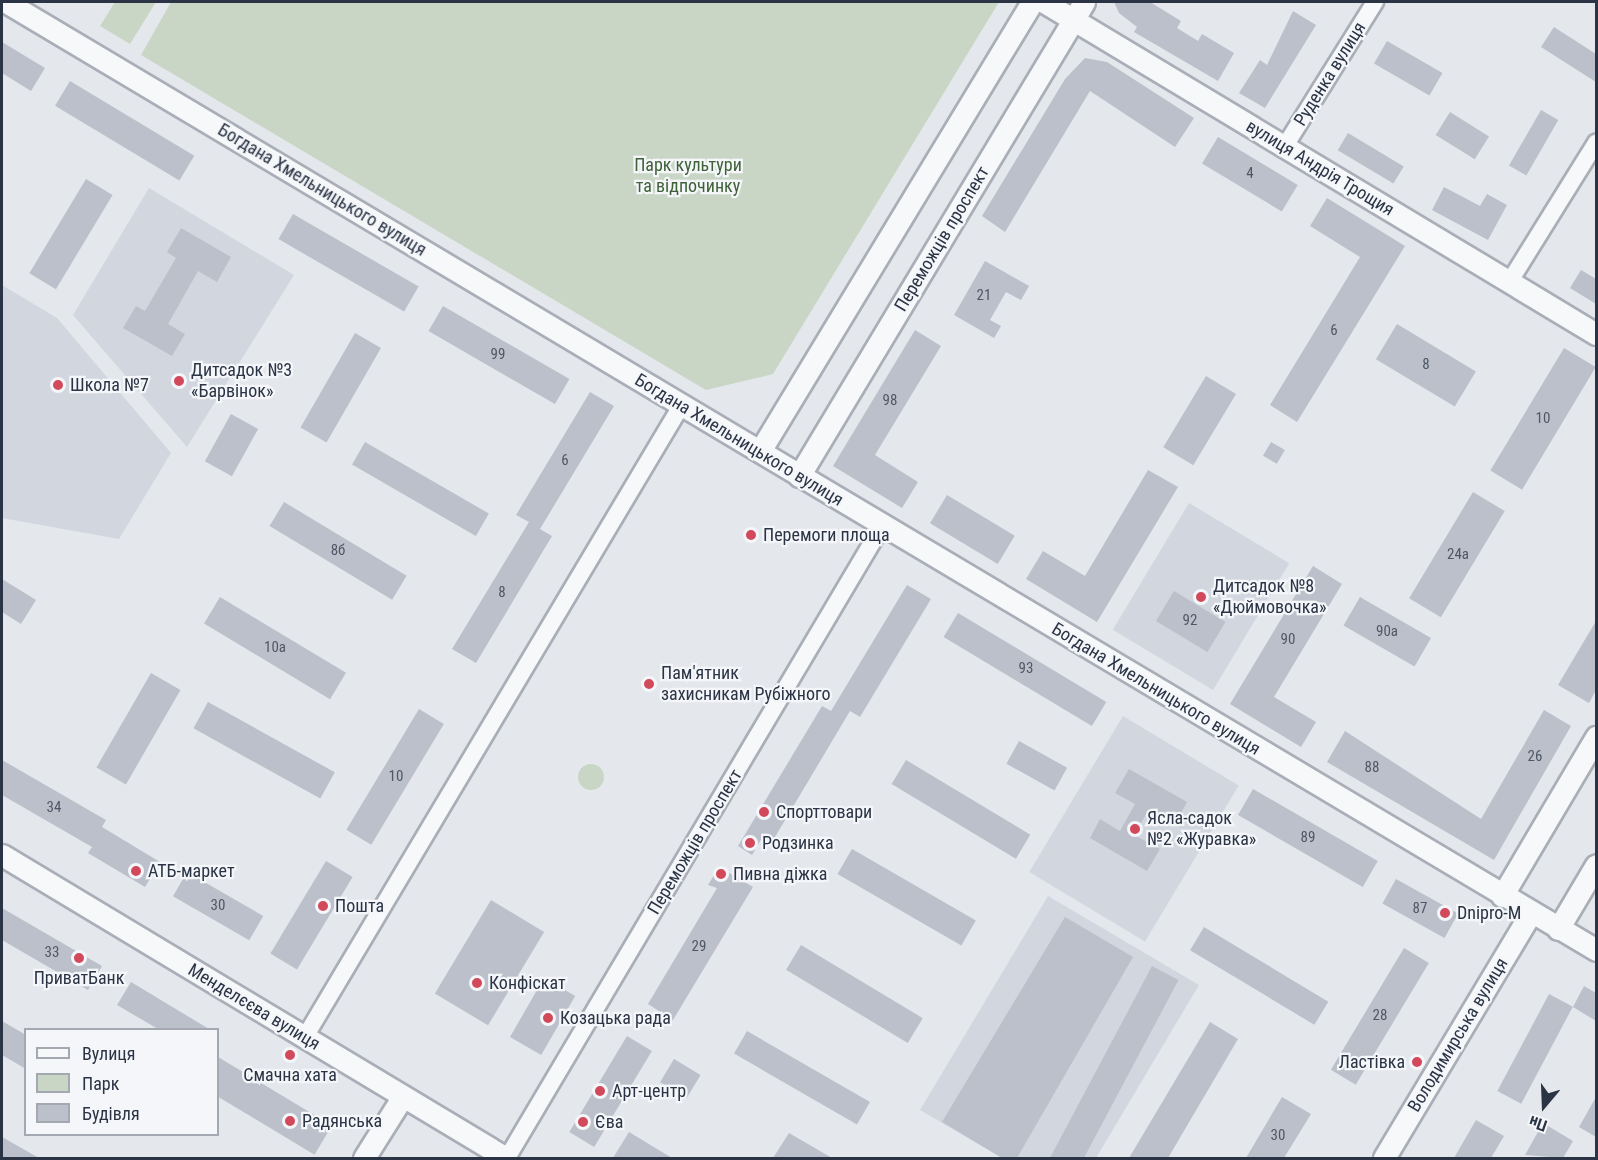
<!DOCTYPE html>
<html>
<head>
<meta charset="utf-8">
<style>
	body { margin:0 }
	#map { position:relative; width:1598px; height:1160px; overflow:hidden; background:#e4e7ec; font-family:"Roboto Condensed",sans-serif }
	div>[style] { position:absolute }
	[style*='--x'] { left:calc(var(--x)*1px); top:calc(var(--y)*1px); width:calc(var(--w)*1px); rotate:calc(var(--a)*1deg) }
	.built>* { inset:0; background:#d2d6de; transform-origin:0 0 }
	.green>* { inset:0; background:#c9d6c5 }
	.round { border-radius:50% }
	.building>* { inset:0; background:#bbc0ca; transform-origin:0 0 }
	.roads { filter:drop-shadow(2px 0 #a9aeb7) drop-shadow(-2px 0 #a9aeb7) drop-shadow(0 2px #a9aeb7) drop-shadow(0 -2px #a9aeb7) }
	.minor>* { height:16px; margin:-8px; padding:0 8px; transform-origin:8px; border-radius:8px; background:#f7f8fa }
	.tertiary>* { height:21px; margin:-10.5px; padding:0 10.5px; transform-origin:10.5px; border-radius:10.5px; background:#f7f8fa }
	.dots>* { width:16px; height:16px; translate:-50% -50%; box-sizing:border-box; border:3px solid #f4f6f9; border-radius:50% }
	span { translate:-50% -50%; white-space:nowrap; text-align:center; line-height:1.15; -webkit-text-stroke:4.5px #f4f6f9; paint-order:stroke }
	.number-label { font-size:15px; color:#4f5766 }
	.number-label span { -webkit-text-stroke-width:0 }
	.street-label { font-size:18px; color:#2b3445 }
	.park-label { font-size:18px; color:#3f6138 }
	.poi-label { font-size:18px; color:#2b3445 }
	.left { translate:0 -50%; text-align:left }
	.right { translate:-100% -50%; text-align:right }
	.frame { position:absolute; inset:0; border:3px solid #2b3445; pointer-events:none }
	.legend { position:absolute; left:24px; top:1028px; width:195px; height:108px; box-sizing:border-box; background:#f4f6f9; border:2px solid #a4a8b1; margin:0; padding:8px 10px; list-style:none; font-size:18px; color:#2b3445 }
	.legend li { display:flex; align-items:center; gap:12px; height:30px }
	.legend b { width:30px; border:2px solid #a4a8b1 }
	.north { position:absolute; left:1514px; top:1076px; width:60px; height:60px; -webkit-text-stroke:4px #f4f6f9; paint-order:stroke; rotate:199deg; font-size:16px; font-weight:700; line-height:24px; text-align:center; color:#2b3445 }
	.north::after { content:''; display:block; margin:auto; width:21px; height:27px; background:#2b3445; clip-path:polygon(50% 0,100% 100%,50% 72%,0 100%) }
</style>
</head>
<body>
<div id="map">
	<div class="built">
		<i style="clip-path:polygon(149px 188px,294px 275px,187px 447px,73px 315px)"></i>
		<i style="clip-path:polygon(2px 285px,57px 318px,171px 453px,119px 539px,2px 518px)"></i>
		<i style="left:1189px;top:503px;width:117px;height:148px;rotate:31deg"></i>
		<i style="left:1123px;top:716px;width:135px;height:182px;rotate:31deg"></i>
		<i style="clip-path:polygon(1048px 896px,1199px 985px,1096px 1158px,1002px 1158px,920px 1110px)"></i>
	</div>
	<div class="green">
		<i style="clip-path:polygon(115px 2px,156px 2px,130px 44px,100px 26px)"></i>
		<i style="clip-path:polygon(171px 2px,999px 2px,773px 374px,706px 390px,141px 55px)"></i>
		<i class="round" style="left:578px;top:764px;width:26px;height:26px"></i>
	</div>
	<div class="building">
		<i style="clip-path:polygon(1114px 2px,1150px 2px,1181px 21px,1177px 28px,1198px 41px,1202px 34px,1234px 53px,1218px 81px,1134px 32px,1137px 27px,1119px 13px)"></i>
		<i style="clip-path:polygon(1293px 11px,1316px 25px,1265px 108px,1239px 93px,1260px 60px,1267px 65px)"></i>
		<i style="clip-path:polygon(1554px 27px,1596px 54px,1596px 82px,1541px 47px)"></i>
		<i style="left:1387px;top:41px;width:64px;height:26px;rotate:30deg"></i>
		<i style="clip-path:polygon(2px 42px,45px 68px,31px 91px,2px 73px)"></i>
		<i style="clip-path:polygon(1085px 58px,1107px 62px,1194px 118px,1175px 147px,1090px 91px,1005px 232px,982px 216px,1065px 79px)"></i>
		<i style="left:70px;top:81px;width:145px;height:29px;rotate:31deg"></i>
		<i style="left:1541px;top:110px;width:20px;height:64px;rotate:30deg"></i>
		<i style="left:1450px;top:112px;width:46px;height:27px;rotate:32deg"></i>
		<i style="left:1348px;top:133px;width:65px;height:20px;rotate:31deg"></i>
		<i style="left:1218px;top:137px;width:93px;height:31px;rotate:31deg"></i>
		<i style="left:86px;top:179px;width:31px;height:110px;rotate:31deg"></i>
		<i style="clip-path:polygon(1444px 187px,1480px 206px,1487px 194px,1507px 205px,1488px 240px,1432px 210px)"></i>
		<i style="clip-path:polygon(1327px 198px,1405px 246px,1297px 422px,1270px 405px,1360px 257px,1310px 226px)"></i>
		<i style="left:293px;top:214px;width:145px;height:29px;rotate:30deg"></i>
		<i style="clip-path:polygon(181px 228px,231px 257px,217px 282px,198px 271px,168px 324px,185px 334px,172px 356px,123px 328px,136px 306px,145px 311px,176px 258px,167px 252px)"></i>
		<i style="clip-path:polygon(985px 261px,1029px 286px,1021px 300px,1006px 292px,990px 320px,1001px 326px,994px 338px,954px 315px)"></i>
		<i style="clip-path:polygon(1581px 270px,1596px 279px,1596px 304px,1570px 288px)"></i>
		<i style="left:443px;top:306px;width:146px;height:29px;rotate:30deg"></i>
		<i style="left:1397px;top:324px;width:92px;height:41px;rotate:31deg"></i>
		<i style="clip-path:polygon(915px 330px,941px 346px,875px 455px,918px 482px,902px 508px,833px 466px)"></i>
		<i style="left:355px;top:333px;width:30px;height:109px;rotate:30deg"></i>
		<i style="left:1564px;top:348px;width:37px;height:143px;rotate:31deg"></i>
		<i style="left:1206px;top:376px;width:35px;height:83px;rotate:31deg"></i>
		<i style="clip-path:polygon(590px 392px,614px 406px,540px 529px,552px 536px,476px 663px,452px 649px,529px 522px,516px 515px)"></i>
		<i style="left:231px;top:414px;width:31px;height:54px;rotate:29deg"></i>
		<i style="left:365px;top:442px;width:143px;height:26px;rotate:30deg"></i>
		<i style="left:1271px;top:442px;width:16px;height:16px;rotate:30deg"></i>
		<i style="clip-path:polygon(1148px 470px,1178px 487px,1097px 622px,1026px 579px,1043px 551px,1085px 576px)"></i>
		<i style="left:1473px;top:492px;width:37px;height:124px;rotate:31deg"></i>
		<i style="left:947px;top:495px;width:79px;height:33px;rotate:31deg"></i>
		<i style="left:284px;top:502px;width:143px;height:28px;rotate:31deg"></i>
		<i style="clip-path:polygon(1313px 566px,1342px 584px,1274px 697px,1316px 722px,1301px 747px,1230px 704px)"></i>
		<i style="clip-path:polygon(2px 579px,36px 600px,21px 624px,2px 612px)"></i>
		<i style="clip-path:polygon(907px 585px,931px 599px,860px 717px,850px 711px,772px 842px,763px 836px,752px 855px,738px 846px,822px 706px,831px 711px)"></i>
		<i style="left:1174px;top:591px;width:60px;height:35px;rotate:31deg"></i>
		<i style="left:220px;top:597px;width:147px;height:31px;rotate:31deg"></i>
		<i style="left:1360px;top:597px;width:82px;height:33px;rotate:30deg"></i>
		<i style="left:958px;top:613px;width:173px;height:28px;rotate:31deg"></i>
		<i style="clip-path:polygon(1596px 621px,1596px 690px,1589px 703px,1558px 685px)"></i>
		<i style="left:151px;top:673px;width:34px;height:109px;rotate:30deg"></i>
		<i style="left:208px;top:702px;width:145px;height:30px;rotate:29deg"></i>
		<i style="left:419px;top:709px;width:29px;height:141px;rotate:31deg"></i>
		<i style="clip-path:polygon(1544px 710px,1571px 726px,1494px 860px,1327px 762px,1345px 731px,1481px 819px)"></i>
		<i style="left:1019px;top:741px;width:55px;height:26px;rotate:29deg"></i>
		<i style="clip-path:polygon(2px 760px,106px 820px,102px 827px,160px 862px,145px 887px,88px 853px,92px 847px,2px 795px)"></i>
		<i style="left:906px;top:760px;width:145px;height:28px;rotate:31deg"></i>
		<i style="clip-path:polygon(1129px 769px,1187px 802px,1174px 826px,1148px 811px,1134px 835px,1160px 849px,1147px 871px,1090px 838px,1100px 819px,1120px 831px,1135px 804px,1115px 793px)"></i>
		<i style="left:1253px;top:789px;width:144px;height:30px;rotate:30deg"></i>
		<i style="left:852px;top:849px;width:143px;height:29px;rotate:30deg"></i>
		<i style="left:326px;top:861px;width:31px;height:108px;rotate:31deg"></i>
		<i style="clip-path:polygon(719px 867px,753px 887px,673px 1020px,648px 1004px,717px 888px,708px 885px)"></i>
		<i style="left:187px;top:872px;width:88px;height:28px;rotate:30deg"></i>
		<i style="left:1396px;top:879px;width:71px;height:28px;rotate:29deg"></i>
		<i style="left:491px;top:900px;width:62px;height:109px;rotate:31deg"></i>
		<i style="clip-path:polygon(2px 908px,102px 966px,88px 990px,2px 940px)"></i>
		<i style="clip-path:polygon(1065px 917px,1133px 957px,1017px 1158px,1002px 1158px,942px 1122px)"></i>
		<i style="left:1204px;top:927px;width:145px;height:27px;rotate:31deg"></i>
		<i style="left:801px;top:945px;width:142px;height:29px;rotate:31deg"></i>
		<i style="left:1404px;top:948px;width:29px;height:142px;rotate:31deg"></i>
		<i style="left:1152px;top:966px;width:30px;height:221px;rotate:28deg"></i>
		<i style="left:544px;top:978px;width:36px;height:68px;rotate:30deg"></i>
		<i style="clip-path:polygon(131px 982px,209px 1029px,158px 1029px,117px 1005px)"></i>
		<i style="clip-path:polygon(1584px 986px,1596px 993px,1596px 1021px,1573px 1007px)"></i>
		<i style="left:1549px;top:994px;width:27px;height:110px;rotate:28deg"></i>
		<i style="clip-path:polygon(2px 1021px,26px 1035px,26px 1069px,2px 1055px)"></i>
		<i style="clip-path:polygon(1210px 1022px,1238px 1039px,1168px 1158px,1129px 1158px)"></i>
		<i style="left:747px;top:1031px;width:142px;height:26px;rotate:30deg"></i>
		<i style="left:627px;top:1036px;width:29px;height:112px;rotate:31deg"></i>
		<i style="left:218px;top:1057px;width:133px;height:34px;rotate:31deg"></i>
		<i style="left:674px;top:1059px;width:31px;height:27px;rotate:31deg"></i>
		<i style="clip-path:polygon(1282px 1097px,1311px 1114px,1284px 1158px,1246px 1158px)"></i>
		<i style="clip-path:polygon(1596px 1097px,1596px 1137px,1579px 1127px)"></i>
		<i style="clip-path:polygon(1476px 1120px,1504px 1136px,1491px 1158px,1454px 1158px)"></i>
		<i style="clip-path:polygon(1543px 1123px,1573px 1141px,1563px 1158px,1525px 1155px)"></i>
		<i style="clip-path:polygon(629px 1132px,672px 1158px,613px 1158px)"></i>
		<i style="clip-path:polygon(789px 1133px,832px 1158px,773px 1158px)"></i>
		<i style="clip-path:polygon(2px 1137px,39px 1158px,2px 1158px)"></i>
	</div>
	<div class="roads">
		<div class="minor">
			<i style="--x:1285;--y:146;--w:170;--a:-58"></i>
			<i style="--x:1510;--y:281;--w:163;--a:-58.1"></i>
			<i style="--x:305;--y:1037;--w:735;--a:-59.21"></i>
			<i style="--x:507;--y:1158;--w:735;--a:-59.32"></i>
		</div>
		<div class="tertiary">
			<i style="--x:6;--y:2;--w:1851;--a:30.8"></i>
			<i style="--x:1044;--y:2;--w:644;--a:31.02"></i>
			<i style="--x:760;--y:451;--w:525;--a:-58.79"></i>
			<i style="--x:799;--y:476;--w:553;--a:-58.98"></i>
			<i style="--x:2;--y:855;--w:588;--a:31.01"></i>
			<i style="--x:1502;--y:896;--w:185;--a:-59.4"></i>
			<i style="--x:1558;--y:929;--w:74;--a:-59.3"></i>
			<i style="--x:364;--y:1158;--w:73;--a:-57.8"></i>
			<i style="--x:1384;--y:1158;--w:287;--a:-59.1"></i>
		</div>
	</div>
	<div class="dots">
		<i style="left:179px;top:381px;background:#d1495b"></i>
		<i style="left:58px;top:385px;background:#d1495b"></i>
		<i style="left:751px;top:535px;background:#d1495b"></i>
		<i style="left:1201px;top:597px;background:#d1495b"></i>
		<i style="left:649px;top:684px;background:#d1495b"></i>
		<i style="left:764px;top:812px;background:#d1495b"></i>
		<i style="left:1135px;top:829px;background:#d1495b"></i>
		<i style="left:750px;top:843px;background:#d1495b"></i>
		<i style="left:136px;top:871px;background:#d1495b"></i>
		<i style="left:721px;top:874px;background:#d1495b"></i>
		<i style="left:323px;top:906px;background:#d1495b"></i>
		<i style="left:1445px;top:913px;background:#d1495b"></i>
		<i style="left:79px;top:958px;background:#d1495b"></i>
		<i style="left:477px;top:983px;background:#d1495b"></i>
		<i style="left:548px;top:1018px;background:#d1495b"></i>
		<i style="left:290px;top:1055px;background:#d1495b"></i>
		<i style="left:1417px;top:1062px;background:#d1495b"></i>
		<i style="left:600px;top:1091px;background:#d1495b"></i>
		<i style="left:290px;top:1121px;background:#d1495b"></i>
		<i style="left:583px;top:1122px;background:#d1495b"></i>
	</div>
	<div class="number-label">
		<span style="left:1250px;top:174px">4</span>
		<span style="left:984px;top:296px">21</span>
		<span style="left:1334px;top:331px">6</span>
		<span style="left:498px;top:355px">99</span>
		<span style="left:1426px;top:365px">8</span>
		<span style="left:890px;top:401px">98</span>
		<span style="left:1543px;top:419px">10</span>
		<span style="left:565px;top:461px">6</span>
		<span style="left:338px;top:551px">8б</span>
		<span style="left:1458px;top:555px">24а</span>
		<span style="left:502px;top:593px">8</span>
		<span style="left:1190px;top:621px">92</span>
		<span style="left:1387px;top:632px">90а</span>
		<span style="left:1288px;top:640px">90</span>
		<span style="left:275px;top:648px">10а</span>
		<span style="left:1026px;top:669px">93</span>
		<span style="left:1535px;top:757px">26</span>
		<span style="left:1372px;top:768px">88</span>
		<span style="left:396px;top:777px">10</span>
		<span style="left:54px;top:808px">34</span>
		<span style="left:1308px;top:838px">89</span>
		<span style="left:218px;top:906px">30</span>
		<span style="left:1420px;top:909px">87</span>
		<span style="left:699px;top:947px">29</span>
		<span style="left:52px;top:953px">33</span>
		<span style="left:1380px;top:1016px">28</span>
		<span style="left:1278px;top:1136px">30</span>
	</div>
	<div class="street-label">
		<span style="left:1330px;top:74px;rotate:-58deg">Руденка вулиця</span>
		<span style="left:1320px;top:168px;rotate:31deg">вулиця Андрія Трощия</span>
		<span style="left:322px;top:190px;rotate:31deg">Богдана Хмельницького вулиця</span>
		<span style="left:942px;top:239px;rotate:-59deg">Переможців проспект</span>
		<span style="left:739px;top:440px;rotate:31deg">Богдана Хмельницького вулиця</span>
		<span style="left:1156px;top:689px;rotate:31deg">Богдана Хмельницького вулиця</span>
		<span style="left:695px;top:842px;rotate:-59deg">Переможців проспект</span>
		<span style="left:254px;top:1007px;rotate:31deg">Менделєєва вулиця</span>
		<span style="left:1458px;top:1035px;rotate:-59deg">Володимирська вулиця</span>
	</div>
	<div class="park-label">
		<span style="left:688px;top:176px">Парк культури<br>та відпочинку</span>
	</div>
	<div class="poi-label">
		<span class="left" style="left:191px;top:381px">Дитсадок №3<br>«Барвінок»</span>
		<span class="left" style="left:70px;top:385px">Школа №7</span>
		<span class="left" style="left:763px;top:535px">Перемоги площа</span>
		<span class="left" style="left:1213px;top:597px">Дитсадок №8<br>«Дюймовочка»</span>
		<span class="left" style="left:661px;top:684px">Пам'ятник<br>захисникам Рубіжного</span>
		<span class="left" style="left:776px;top:812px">Спорттовари</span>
		<span class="left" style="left:1147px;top:829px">Ясла-садок<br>№2 «Журавка»</span>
		<span class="left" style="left:762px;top:843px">Родзинка</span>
		<span class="left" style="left:148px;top:871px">АТБ-маркет</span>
		<span class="left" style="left:733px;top:874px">Пивна діжка</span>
		<span class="left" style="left:335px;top:906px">Пошта</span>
		<span class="left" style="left:1457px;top:913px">Dnipro-M</span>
		<span style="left:79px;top:978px">ПриватБанк</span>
		<span class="left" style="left:489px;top:983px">Конфіскат</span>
		<span class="left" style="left:560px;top:1018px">Козацька рада</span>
		<span class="right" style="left:1405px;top:1062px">Ластівка</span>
		<span style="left:290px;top:1075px">Смачна хата</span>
		<span class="left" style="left:612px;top:1091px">Арт-центр</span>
		<span class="left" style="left:302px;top:1121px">Радянська</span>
		<span class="left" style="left:595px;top:1122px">Єва</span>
	</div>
	<div class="frame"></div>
	<ul class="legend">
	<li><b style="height:8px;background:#f7f8fa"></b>Вулиця</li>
	<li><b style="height:16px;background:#c9d6c5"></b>Парк</li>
	<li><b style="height:16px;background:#bbc0ca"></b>Будівля</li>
	</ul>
	<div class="north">Пн</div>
</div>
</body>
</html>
